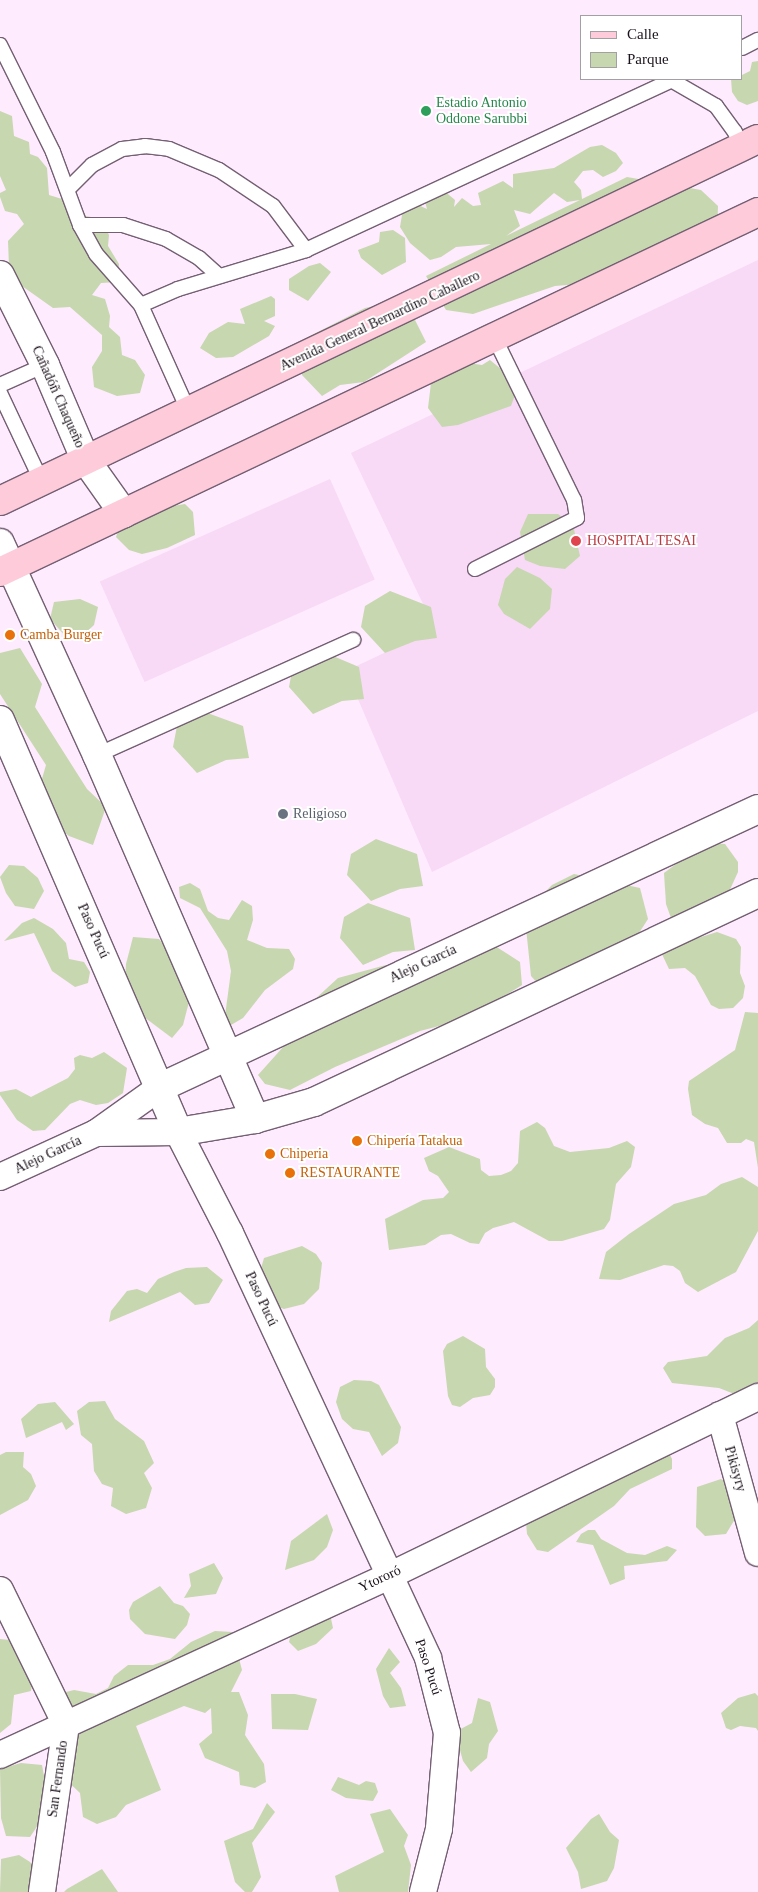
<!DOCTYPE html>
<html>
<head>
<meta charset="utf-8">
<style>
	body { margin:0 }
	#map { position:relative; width:758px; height:1892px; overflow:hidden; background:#feebfd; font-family:Georgia,serif }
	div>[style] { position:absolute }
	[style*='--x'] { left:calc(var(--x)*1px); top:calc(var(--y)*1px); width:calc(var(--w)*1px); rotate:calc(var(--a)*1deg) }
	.built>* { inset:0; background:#f8daf7; transform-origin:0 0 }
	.green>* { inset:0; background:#c7d7b0 }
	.roads { filter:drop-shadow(1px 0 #745f73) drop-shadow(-1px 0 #745f73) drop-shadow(0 1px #745f73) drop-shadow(0 -1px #745f73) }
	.service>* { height:14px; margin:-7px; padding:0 7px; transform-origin:7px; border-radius:7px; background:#fff }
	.minor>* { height:26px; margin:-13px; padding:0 13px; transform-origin:13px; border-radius:13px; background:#fff }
	.tertiary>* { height:28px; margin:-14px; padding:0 14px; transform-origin:14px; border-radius:14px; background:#fff }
	.primary>* { height:28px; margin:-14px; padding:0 14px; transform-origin:14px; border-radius:14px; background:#fdcbd9 }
	.dots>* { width:14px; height:14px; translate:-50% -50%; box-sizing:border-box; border:2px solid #fff; border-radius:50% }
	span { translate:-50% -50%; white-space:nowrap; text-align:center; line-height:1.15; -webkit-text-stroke:4px #fff; paint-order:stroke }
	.leisure-label { font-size:14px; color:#27864d }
	.left { translate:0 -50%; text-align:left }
	.street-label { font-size:14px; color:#1a121a }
	.health-label { font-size:14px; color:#be3a42 }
	.food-label { font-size:14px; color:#c56008 }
	.worship-label { font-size:14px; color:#5b616d }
	.legend { position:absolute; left:580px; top:15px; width:162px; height:65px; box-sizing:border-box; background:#fff; border:1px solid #a3a0a3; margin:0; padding:6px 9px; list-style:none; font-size:15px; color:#1a121a }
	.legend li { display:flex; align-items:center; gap:10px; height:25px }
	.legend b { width:25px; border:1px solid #a3a0a3 }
</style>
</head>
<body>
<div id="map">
	<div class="built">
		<i style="clip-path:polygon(758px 260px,758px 711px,432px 872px,346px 671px,435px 629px,351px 453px)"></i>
		<i style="left:330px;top:479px;width:110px;height:252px;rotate:66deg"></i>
	</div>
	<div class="green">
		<i style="clip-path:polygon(758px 61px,758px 101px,747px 105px,738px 101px,732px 92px,731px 79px,742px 79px,742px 75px,750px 71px,752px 62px)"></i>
		<i style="clip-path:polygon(0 111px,12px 116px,14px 136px,29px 142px,30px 154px,38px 157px,47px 168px,49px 195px,62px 199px,74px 196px,86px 216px,101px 219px,109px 235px,108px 246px,119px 264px,118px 282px,101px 283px,92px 295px,105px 299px,110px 316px,109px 327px,120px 337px,122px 355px,135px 360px,145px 375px,140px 393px,117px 396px,94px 387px,92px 367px,102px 351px,102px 335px,70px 307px,53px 308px,22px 286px,9px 266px,8px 241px,24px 224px,17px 214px,5px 211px,0 197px,0 193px,6px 190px,0 176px)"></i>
		<i style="clip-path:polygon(evenodd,602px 145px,616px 153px,623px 163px,616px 171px,603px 177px,593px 170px,583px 171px,574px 182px,581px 190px,582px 199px,627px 177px,701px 190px,718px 206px,717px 232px,703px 255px,650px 264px,614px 281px,555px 286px,473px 314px,446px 310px,426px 276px,491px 244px,456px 247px,441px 257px,430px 260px,410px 243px,400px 227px,403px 209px,416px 204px,427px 209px,424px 197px,442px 189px,455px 200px,454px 207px,462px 198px,473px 206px,481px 205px,478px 193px,503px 181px,513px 188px,513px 174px,554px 168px,590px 147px,602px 145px,554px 193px,567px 202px,580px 200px,506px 236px,520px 226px,514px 210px,530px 214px,554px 193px)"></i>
		<i style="clip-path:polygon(393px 230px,405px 238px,406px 262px,382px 275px,361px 258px,358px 250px,379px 242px,380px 232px)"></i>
		<i style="clip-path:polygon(320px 263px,331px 272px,308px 301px,289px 290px,289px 279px,309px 266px)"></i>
		<i style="clip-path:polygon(271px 296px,275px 299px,275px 316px,264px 321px,275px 326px,269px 336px,233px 357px,216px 358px,200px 348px,209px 333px,228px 322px,245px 324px,240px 309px)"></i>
		<i style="clip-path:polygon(388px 303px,409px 308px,426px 342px,364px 382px,340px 385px,322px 396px,302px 375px,298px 342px,365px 308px)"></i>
		<i style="clip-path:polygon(447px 360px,482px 365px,490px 360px,519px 384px,511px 406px,458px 425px,442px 427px,428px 408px,431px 383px)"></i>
		<i style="clip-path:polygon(185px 504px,193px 512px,195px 535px,167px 548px,142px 554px,129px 550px,116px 537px,124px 514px)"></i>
		<i style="clip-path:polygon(528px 514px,558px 514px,573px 525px,580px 556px,565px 569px,540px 566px,525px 560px,520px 532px)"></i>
		<i style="clip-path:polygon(517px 567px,540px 578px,552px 589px,550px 609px,530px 629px,504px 614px,498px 605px,505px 579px)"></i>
		<i style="clip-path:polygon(390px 591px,431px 607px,437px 638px,415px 641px,385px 653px,361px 627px,365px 606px)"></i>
		<i style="clip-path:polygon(80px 599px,98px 607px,94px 625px,81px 637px,67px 638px,50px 619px,54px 602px)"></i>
		<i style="clip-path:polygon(20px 648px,42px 684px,35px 707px,87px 789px,106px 807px,93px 845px,69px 836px,53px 823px,37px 796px,46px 765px,0 694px,0 653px)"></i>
		<i style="clip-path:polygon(333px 656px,359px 667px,364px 699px,342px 701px,313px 714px,289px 687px,293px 666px)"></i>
		<i style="clip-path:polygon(202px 711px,243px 726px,249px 758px,226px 760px,197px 773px,173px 747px,177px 726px)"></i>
		<i style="clip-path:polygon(376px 839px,417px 854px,423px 886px,400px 889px,371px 901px,347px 875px,351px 854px)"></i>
		<i style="clip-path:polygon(704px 843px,725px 844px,738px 862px,738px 872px,727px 896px,671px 918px,666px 904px,664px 873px)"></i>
		<i style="clip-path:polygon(9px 865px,24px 866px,38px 878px,44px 891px,34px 909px,15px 906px,6px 893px,0 877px)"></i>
		<i style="clip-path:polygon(574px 874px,640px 888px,648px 919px,637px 936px,541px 987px,531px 976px,525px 918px,533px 904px,552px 885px)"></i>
		<i style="clip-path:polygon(190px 883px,200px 889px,208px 911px,218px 918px,229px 920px,242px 900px,252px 906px,253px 920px,247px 940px,267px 948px,289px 949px,295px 959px,293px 969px,265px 990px,243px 1018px,231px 1025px,225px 1016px,231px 971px,227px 951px,200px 908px,180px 898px,179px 887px)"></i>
		<i style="clip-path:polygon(368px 903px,410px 918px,415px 950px,393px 952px,363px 965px,340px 938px,344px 917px)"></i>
		<i style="clip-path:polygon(34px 918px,53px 929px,66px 943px,69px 959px,84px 962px,90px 972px,88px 983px,75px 987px,52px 971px,34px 933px,4px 941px,22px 923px)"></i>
		<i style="clip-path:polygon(717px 932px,736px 939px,741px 947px,740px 973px,745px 986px,743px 998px,733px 1008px,719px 1009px,711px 1005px,695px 976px,685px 968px,669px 969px,660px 950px)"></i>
		<i style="clip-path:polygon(133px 937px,159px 939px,171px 954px,190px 998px,183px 1025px,172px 1038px,124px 1002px,126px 964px)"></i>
		<i style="clip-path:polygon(495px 946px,520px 962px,522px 985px,490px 1005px,462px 1020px,420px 1031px,335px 1067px,290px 1090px,265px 1084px,258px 1075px,284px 1046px,313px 1001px,338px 978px,386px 965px,400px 977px)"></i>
		<i style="clip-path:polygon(745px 1012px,758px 1013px,758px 1168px,754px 1142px,746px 1139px,741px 1143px,727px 1143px,718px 1128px,705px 1124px,692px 1115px,688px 1089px,689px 1081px,735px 1050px)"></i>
		<i style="clip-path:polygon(104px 1052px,127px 1068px,123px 1093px,108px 1103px,96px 1105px,80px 1100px,70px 1104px,45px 1130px,33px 1131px,17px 1120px,0 1095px,0 1092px,16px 1089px,31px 1097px,68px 1078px,75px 1069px,74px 1058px,80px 1055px,92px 1058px)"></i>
		<i style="clip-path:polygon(537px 1122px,545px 1128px,554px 1146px,570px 1152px,609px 1148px,627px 1141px,635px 1147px,631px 1167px,616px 1184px,610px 1220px,604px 1229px,562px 1241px,549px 1241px,514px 1222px,493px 1228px,485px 1233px,479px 1244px,470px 1243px,451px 1234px,441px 1235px,425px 1245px,389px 1250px,385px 1219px,423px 1200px,443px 1198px,449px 1192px,438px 1176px,429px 1171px,424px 1158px,449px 1147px,480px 1159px,481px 1170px,489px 1176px,501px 1175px,511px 1171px,518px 1163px,520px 1131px)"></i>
		<i style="clip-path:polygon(742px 1177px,758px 1187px,758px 1231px,736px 1272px,698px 1292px,685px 1283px,680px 1271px,673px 1266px,664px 1265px,620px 1280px,599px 1279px,606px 1252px,629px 1234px,674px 1204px,706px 1195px,721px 1184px)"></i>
		<i style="clip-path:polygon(302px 1246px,316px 1254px,322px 1263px,319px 1289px,304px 1304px,284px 1309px,276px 1306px,259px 1275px,264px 1258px)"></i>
		<i style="clip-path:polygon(207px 1267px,223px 1280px,209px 1303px,195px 1305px,180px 1292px,109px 1322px,111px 1311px,127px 1291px,137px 1289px,147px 1293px,158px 1279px,174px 1272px,186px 1268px)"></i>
		<i style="clip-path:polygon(758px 1320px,758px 1388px,737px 1395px,719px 1388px,672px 1383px,663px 1368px,668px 1362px,707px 1356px,725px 1338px,749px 1328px)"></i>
		<i style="clip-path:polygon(463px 1336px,485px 1349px,486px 1367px,495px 1379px,495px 1387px,490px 1395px,473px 1398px,460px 1407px,452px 1405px,448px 1396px,443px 1351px,447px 1344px)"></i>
		<i style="clip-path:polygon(354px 1380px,371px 1381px,379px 1385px,401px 1427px,398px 1443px,382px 1456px,369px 1432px,353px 1429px,342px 1419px,336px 1402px,340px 1387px)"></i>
		<i style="clip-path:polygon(105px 1401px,115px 1419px,144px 1441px,154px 1463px,144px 1473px,152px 1488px,146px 1508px,126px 1514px,111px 1506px,113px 1488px,102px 1484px,94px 1471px,92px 1444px,81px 1435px,77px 1411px,89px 1402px)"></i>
		<i style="clip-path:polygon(55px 1402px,74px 1424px,66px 1430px,62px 1422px,26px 1438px,21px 1419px,38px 1404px)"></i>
		<i style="clip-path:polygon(635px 1447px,668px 1451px,672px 1459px,672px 1469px,630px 1489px,614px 1506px,548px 1552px,537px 1550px,527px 1534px,526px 1522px,565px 1478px,582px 1467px,600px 1463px,619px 1450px)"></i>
		<i style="clip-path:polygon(6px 1452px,24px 1452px,23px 1467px,31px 1474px,36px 1486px,28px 1500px,0 1515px,0 1455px)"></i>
		<i style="clip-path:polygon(721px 1479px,739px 1489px,738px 1514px,726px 1534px,705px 1536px,696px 1527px,697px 1487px)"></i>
		<i style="clip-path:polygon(327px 1514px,333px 1530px,327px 1547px,314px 1560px,285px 1570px,291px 1541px)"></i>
		<i style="clip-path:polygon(588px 1530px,595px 1530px,601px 1539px,627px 1553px,645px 1555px,667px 1546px,677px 1550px,667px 1561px,624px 1566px,625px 1579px,610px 1585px,593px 1545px,576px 1542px,581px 1534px)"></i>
		<i style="clip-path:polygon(214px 1563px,223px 1578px,216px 1594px,184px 1598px,191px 1586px,189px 1574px)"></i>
		<i style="clip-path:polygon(160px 1586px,174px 1603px,183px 1606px,190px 1614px,187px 1625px,175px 1639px,145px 1634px,130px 1619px,129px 1610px,133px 1602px)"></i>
		<i style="clip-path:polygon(330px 1614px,333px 1628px,316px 1644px,298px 1651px,289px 1642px,293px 1626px)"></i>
		<i style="clip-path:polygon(215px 1631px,232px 1632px,242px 1670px,231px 1692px,239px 1692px,248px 1715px,245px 1735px,264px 1764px,266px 1782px,255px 1788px,240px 1785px,239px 1772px,205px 1758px,199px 1744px,212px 1733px,211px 1708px,205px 1713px,184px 1706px,136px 1726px,161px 1790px,126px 1805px,116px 1817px,97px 1824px,83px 1817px,80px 1793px,59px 1773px,65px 1733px,46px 1718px,46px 1697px,74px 1690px,96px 1694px,108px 1688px,114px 1676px,128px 1665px,153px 1665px,170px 1659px,191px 1642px)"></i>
		<i style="clip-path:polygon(0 1639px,10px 1640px,35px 1661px,31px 1691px,14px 1695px,11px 1724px,0 1733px)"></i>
		<i style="clip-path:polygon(389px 1648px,400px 1662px,390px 1673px,401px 1688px,406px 1706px,390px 1708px,383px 1696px,376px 1669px)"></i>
		<i style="clip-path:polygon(755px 1693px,758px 1696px,758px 1731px,756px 1728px,740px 1726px,731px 1730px,726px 1728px,721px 1713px,738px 1698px)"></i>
		<i style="clip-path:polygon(271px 1694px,295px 1694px,317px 1699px,308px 1730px,272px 1729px)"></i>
		<i style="clip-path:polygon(478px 1698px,490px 1702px,498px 1731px,489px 1744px,487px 1758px,471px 1772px,463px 1761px,455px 1732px,472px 1723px)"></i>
		<i style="clip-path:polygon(21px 1763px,42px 1765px,46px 1787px,46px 1813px,30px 1837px,6px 1836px,1px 1818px,0 1769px)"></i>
		<i style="clip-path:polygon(338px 1777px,359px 1785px,366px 1781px,375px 1783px,378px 1792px,373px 1801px,346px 1798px,331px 1790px)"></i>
		<i style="clip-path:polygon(267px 1803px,275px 1812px,252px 1843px,261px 1877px,252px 1892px,245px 1892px,235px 1882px,224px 1841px,253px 1829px)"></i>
		<i style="clip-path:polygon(390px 1809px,408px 1835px,404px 1846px,411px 1865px,408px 1892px,339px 1892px,335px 1876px,384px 1852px,370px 1814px)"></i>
		<i style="clip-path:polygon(599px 1814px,610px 1832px,619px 1840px,614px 1868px,607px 1881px,581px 1889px,578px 1872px,566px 1848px,591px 1819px)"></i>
		<i style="clip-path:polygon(19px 1855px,30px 1862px,44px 1880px,46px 1892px,0 1892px,1px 1859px)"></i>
		<i style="clip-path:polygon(102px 1869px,118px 1892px,64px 1892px,67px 1889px)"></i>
	</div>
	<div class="roads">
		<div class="service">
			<i style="--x:0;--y:45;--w:119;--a:63.6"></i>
			<i style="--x:53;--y:152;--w:78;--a:69.7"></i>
			<i style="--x:80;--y:225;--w:33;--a:61"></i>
			<i style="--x:96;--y:254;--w:68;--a:48.6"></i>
			<i style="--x:742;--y:48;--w:18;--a:-27"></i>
			<i style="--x:671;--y:80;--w:52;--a:30"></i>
			<i style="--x:716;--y:106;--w:32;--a:54"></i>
			<i style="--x:735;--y:132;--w:17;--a:69"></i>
			<i style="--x:68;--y:189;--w:34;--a:-45"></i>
			<i style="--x:92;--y:165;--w:34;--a:-28"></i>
			<i style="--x:122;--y:149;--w:23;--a:-7"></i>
			<i style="--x:145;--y:146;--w:24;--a:7"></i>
			<i style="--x:169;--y:149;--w:54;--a:22.8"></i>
			<i style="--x:219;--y:170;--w:65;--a:33.7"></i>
			<i style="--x:273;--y:206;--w:55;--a:53.1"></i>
			<i style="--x:80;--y:225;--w:43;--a:0"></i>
			<i style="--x:123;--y:225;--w:45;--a:18"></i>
			<i style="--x:166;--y:239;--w:38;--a:30"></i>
			<i style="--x:199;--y:258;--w:27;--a:42"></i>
			<i style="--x:0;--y:385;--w:49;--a:-24"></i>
			<i style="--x:0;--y:393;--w:96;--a:64.8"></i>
			<i style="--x:189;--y:412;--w:117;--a:-114.2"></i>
			<i style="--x:141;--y:305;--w:40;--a:-23.4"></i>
			<i style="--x:178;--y:289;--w:134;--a:-16.9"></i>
			<i style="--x:306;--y:250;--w:406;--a:-24.9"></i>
			<i style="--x:475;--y:569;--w:114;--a:-26.6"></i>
			<i style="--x:577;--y:518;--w:18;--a:-99"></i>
			<i style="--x:574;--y:500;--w:182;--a:-116.1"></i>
			<i style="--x:97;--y:755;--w:281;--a:-24.2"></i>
		</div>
		<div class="minor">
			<i style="--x:96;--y:1133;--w:82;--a:-0.7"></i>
			<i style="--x:178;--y:1132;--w:114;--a:62.8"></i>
			<i style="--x:230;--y:1233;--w:469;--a:65"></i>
			<i style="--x:428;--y:1658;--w:77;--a:75.8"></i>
			<i style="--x:447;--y:1733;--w:96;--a:94.8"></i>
			<i style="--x:439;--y:1829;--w:65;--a:104.3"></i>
			<i style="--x:0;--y:1177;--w:106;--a:-24.6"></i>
			<i style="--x:96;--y:1133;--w:77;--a:-35.5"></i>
			<i style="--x:720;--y:1415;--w:143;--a:74.6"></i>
			<i style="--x:0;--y:1590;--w:150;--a:63.9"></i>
			<i style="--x:66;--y:1725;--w:169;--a:98.2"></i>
			<i style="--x:0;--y:1755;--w:430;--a:-24.7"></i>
			<i style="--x:391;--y:1575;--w:408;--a:-25.9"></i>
		</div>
		<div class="tertiary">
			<i style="--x:0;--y:275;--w:101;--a:63.4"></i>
			<i style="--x:45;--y:365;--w:102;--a:66.9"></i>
			<i style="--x:85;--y:459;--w:67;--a:54.7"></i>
			<i style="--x:0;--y:543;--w:233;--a:65.4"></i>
			<i style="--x:97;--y:755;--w:397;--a:66.5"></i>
			<i style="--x:0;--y:720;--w:449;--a:66.6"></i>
			<i style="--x:178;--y:1132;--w:78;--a:-9.6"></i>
			<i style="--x:255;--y:1119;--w:61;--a:-16.1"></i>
			<i style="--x:314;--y:1102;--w:491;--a:-25.2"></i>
			<i style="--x:159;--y:1088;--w:661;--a:-24.97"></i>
		</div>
		<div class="primary">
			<i style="--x:0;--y:501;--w:840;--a:-25.53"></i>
			<i style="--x:0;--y:572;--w:839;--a:-25.4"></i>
		</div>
	</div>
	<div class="dots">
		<i style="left:426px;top:111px;background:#2e9e5b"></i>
		<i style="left:576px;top:541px;background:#e0444e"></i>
		<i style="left:10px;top:635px;background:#e8710a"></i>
		<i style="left:283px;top:814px;background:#6b7280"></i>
		<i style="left:357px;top:1141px;background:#e8710a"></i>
		<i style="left:270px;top:1154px;background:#e8710a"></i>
		<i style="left:290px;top:1173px;background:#e8710a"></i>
	</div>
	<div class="leisure-label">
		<span class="left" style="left:436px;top:111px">Estadio Antonio<br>Oddone Sarubbi</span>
	</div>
	<div class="street-label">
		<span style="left:380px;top:321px;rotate:-25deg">Avenida General Bernardino Caballero</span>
		<span style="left:58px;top:397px;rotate:66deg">Cañadóñ Chaqueño</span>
		<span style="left:93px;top:931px;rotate:66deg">Paso Pucú</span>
		<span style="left:423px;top:964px;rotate:-25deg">Alejo García</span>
		<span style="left:48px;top:1155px;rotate:-25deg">Alejo García</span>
		<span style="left:261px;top:1299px;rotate:65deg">Paso Pucú</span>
		<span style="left:735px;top:1469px;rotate:74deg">Pikisyry</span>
		<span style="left:380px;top:1579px;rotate:-25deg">Ytororó</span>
		<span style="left:428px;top:1667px;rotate:72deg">Paso Pucú</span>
		<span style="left:58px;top:1779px;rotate:-82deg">San Fernando</span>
	</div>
	<div class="health-label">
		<span class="left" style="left:587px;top:541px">HOSPITAL TESAI</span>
	</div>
	<div class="food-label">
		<span class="left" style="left:20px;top:635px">Camba Burger</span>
		<span class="left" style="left:367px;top:1141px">Chipería Tatakua</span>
		<span class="left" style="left:280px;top:1154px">Chiperia</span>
		<span class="left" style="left:300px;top:1173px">RESTAURANTE</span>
	</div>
	<div class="worship-label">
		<span class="left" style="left:293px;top:814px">Religioso</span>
	</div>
	<ul class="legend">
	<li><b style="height:6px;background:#fdcbd9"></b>Calle</li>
	<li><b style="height:14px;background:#c7d7b0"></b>Parque</li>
	</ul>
</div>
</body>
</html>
